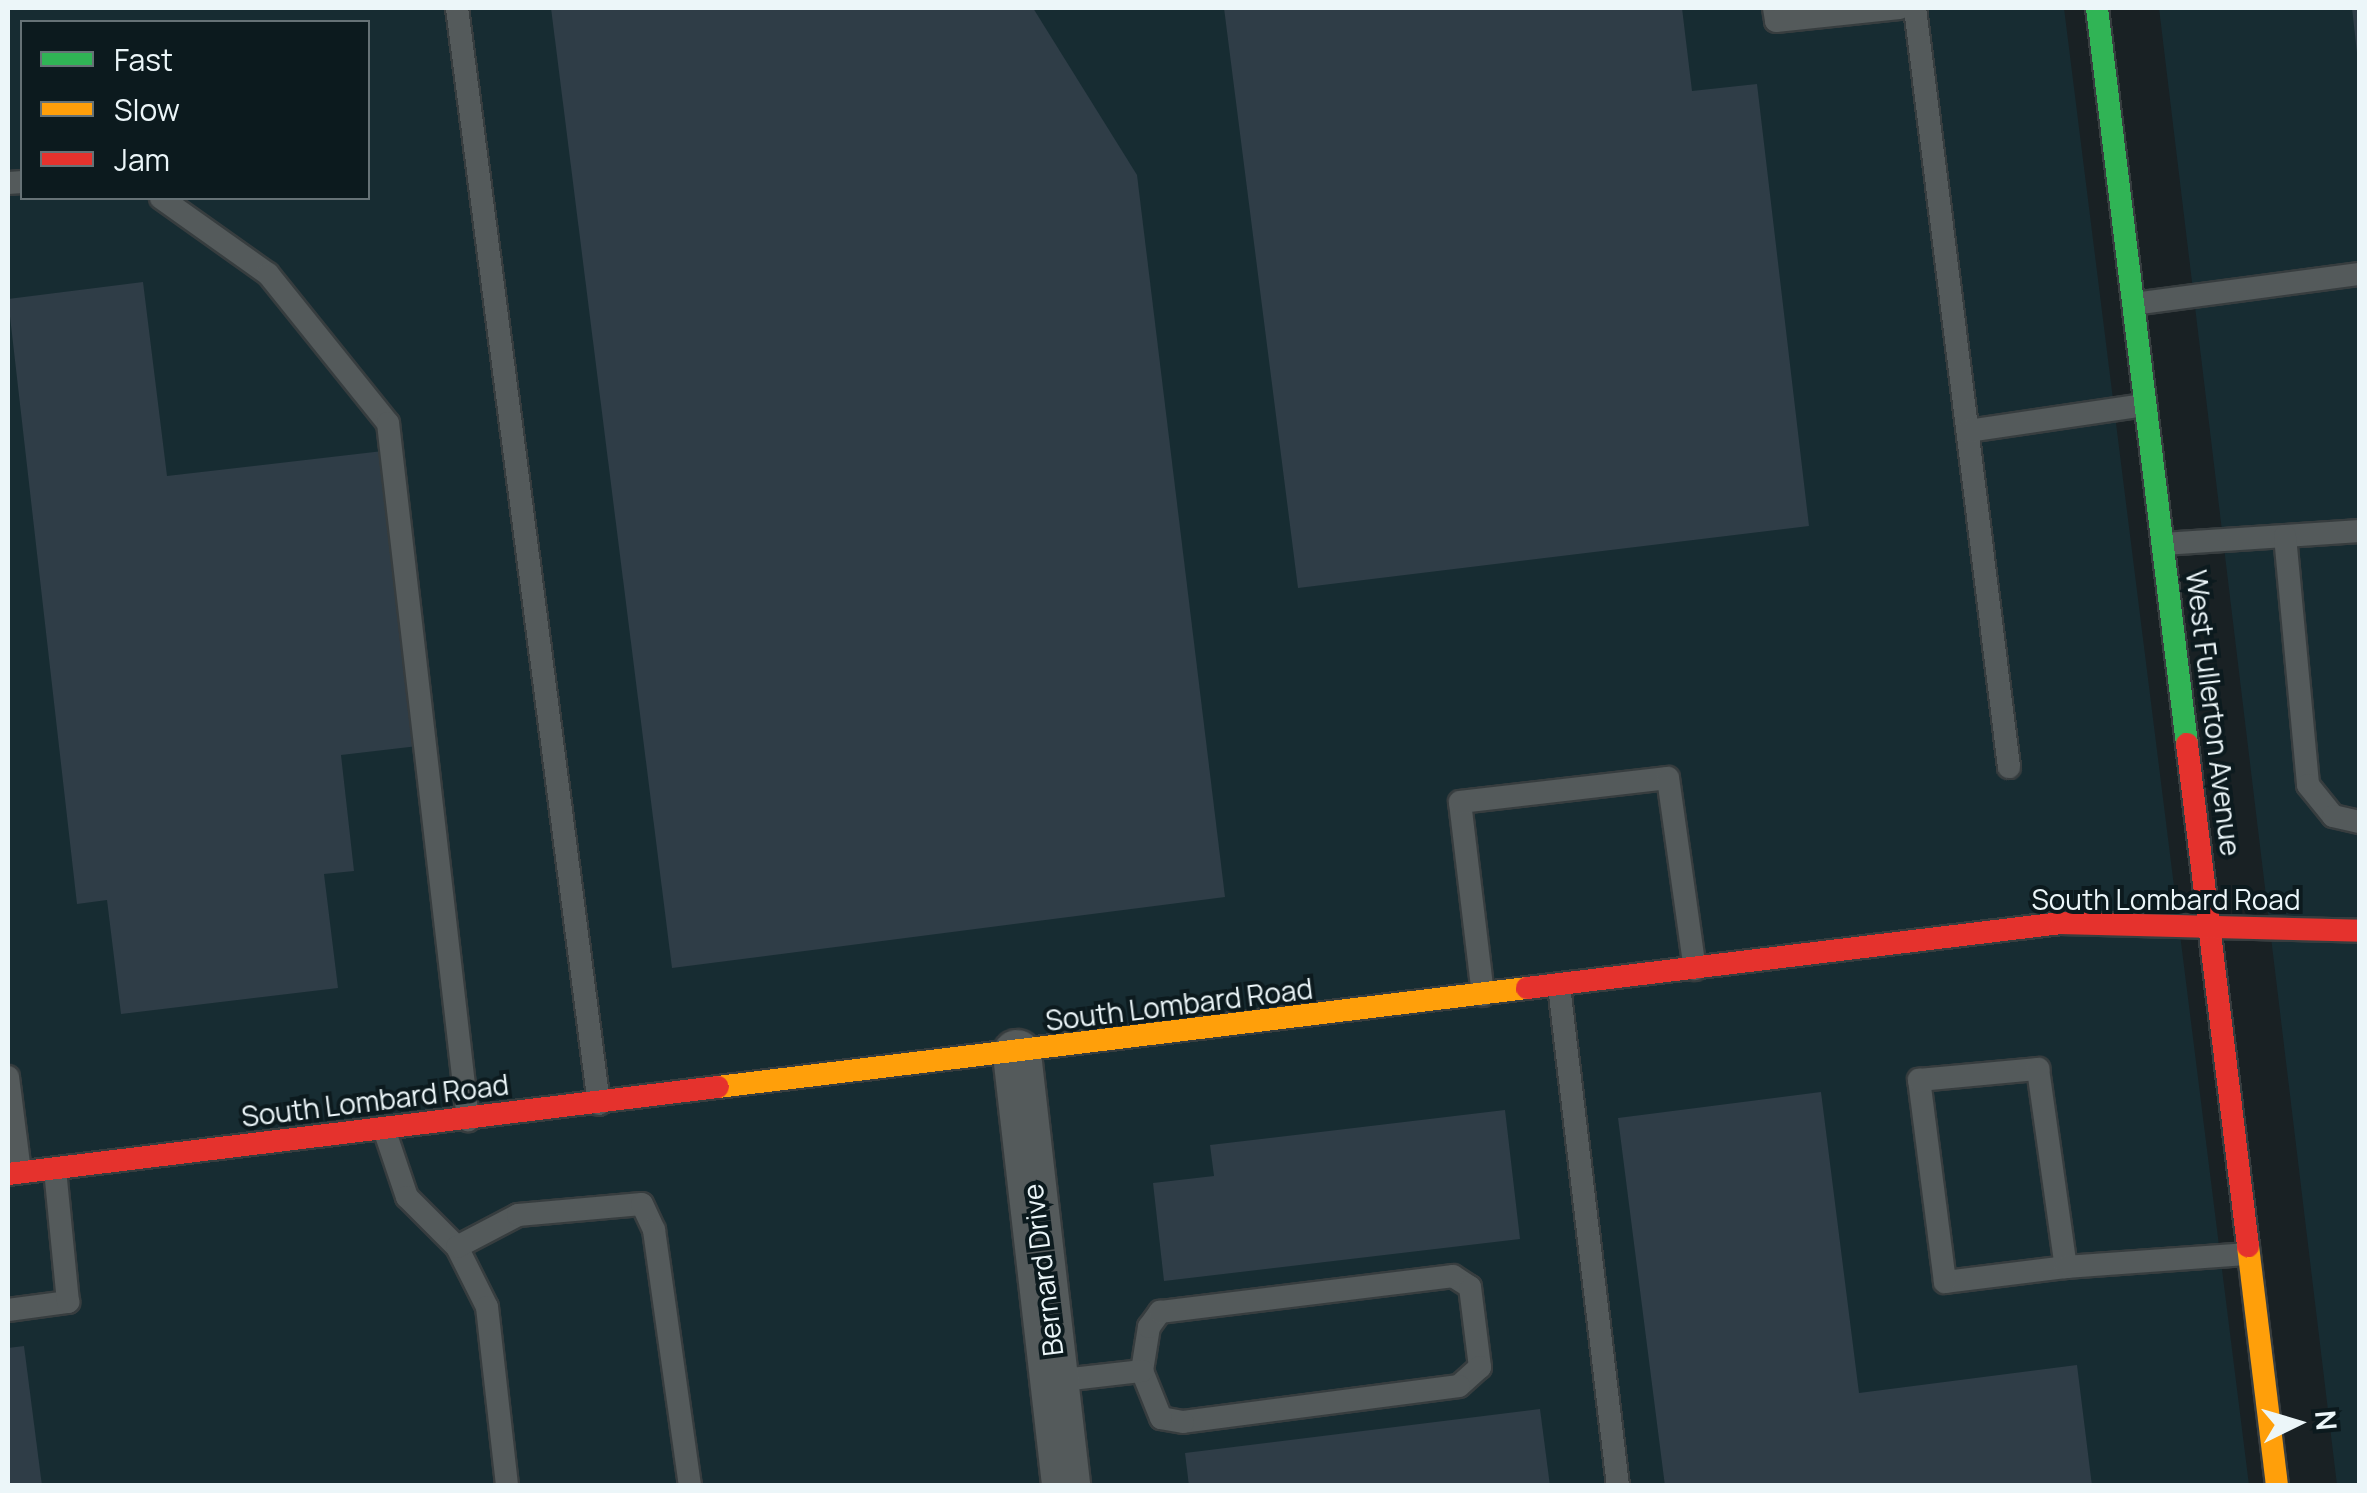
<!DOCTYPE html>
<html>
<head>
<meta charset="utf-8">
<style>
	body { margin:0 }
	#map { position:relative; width:2367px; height:1493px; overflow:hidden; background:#192124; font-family:Manrope,sans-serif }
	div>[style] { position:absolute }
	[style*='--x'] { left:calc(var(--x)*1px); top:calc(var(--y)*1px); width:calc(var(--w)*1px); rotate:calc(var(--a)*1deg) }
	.built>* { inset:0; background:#172c32 }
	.building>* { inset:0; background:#2f3d47 }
	.roads { filter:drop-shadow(2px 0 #373d3f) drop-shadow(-2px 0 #373d3f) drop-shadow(0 2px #373d3f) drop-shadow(0 -2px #373d3f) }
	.lane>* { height:22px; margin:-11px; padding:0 11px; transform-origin:11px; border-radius:11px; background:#545a5b }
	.street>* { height:48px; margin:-24px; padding:0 24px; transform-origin:24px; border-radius:24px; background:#545a5b }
	.fast>* { height:22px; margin:-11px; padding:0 11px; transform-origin:11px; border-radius:11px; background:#30b455 }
	.slow>* { height:22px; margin:-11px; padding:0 11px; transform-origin:11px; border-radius:11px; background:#ff9f0a }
	.jam>* { height:22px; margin:-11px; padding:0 11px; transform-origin:11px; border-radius:11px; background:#e5322d }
	span { translate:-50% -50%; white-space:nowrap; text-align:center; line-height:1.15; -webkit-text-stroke:8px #0c1a1e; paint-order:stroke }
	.street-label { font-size:28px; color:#ecf6f9 }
	.frame { position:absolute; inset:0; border:10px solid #ecf6f9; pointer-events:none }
	.legend { position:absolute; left:20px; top:20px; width:350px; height:180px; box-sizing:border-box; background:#0c1a1e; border:2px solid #667276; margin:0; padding:12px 18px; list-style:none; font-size:30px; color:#ecf6f9 }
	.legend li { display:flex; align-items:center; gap:20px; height:50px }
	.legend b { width:50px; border:2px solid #667276 }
	.north { position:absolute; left:2247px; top:1373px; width:100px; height:100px; -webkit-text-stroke:8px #0c1a1e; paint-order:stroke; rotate:85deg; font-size:28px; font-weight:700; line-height:40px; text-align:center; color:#ecf6f9 }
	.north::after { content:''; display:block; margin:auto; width:35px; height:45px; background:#ecf6f9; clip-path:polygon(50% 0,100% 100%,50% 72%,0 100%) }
</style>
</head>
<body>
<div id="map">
	<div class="built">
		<i style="clip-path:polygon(evenodd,8px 8px,2064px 8px,2249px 1485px,8px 1486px,8px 8px,22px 22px,368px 22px,368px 198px,22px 198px,22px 22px)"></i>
		<i style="clip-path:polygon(2159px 8px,2359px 8px,2359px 1485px,2337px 1485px)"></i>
	</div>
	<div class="building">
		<i style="clip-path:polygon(551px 8px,1033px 8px,1137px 175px,1225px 897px,672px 968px)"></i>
		<i style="clip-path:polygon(1224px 8px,1682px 8px,1692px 91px,1757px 84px,1809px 526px,1298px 588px)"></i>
		<i style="clip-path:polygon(2352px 8px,2360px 8px,2360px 53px,2357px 53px)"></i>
		<i style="clip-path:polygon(143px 282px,167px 476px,383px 451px,418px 746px,341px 755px,354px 871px,324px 874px,338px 988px,121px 1014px,107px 900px,77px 904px,8px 299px)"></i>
		<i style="clip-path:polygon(1821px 1092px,1859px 1393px,2077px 1365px,2092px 1486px,1665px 1486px,1618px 1118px)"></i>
		<i style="clip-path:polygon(1505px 1110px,1520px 1239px,1164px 1281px,1153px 1183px,1214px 1176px,1210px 1145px)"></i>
		<i style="clip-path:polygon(24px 1346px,42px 1486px,8px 1486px,8px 1348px)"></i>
		<i style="clip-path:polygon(1540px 1409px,1550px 1486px,1189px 1486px,1185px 1453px)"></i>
	</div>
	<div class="roads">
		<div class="lane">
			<i style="--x:457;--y:8;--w:1105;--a:82.62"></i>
			<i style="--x:1774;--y:8;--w:13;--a:81"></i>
			<i style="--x:1776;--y:21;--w:124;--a:-6"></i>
			<i style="--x:1915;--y:8;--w:765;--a:82.94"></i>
			<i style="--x:8;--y:183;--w:14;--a:-4"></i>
			<i style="--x:161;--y:198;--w:131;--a:35.4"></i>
			<i style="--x:268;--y:274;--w:191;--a:51.2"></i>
			<i style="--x:388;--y:423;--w:702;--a:83.45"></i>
			<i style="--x:2134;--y:304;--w:228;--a:-7.6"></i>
			<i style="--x:1968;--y:431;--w:179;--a:-8.4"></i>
			<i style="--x:2285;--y:536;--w:75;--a:-3.8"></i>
			<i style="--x:2163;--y:544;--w:122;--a:-3.8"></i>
			<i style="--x:2285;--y:536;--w:250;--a:84.7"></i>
			<i style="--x:2308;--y:785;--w:40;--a:51"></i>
			<i style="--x:2333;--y:816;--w:28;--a:13"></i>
			<i style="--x:1559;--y:986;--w:503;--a:83.27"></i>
			<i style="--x:1483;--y:995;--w:194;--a:-96.8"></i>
			<i style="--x:1460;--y:802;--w:209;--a:-6.6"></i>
			<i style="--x:1668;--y:778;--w:193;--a:82"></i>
			<i style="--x:8;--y:1077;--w:96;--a:82.8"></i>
			<i style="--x:384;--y:1129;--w:72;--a:71.3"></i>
			<i style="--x:407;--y:1197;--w:71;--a:45"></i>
			<i style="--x:457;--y:1247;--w:67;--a:63.4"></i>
			<i style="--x:487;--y:1307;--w:180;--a:83.6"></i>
			<i style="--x:457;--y:1247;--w:69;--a:-27.7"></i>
			<i style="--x:518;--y:1215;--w:124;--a:-5.1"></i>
			<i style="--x:642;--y:1204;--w:29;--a:65"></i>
			<i style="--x:654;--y:1230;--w:259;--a:82"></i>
			<i style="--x:2066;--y:1267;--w:122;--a:172.9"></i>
			<i style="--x:1945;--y:1282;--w:204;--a:-97.3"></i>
			<i style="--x:1919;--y:1080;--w:120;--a:-5.3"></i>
			<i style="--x:2038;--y:1069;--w:200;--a:82"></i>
			<i style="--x:2066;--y:1267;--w:183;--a:-4.1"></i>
			<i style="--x:1453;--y:1276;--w:20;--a:33"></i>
			<i style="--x:1470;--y:1287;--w:81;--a:82.9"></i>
			<i style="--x:1480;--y:1367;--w:28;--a:138"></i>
			<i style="--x:1459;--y:1386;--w:278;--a:172.6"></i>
			<i style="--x:1183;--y:1422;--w:22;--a:-170"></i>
			<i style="--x:1161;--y:1418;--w:51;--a:-112"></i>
			<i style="--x:1142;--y:1371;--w:45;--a:-81"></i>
			<i style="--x:1149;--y:1327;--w:19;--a:-54"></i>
			<i style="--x:1160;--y:1312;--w:295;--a:-7"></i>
			<i style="--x:8;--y:1310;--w:61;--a:-7.6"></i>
			<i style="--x:68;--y:1302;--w:134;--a:-95.6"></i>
			<i style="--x:1054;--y:1381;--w:89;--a:-6.5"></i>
		</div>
		<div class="street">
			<i style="--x:1017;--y:1054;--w:435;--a:83.5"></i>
		</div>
		<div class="fast">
			<i style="--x:2097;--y:8;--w:741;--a:83.03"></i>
		</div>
		<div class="slow">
			<i style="--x:718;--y:1087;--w:815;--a:-6.98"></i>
			<i style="--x:2248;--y:1246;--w:242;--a:83.1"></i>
		</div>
		<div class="jam">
			<i style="--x:2187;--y:744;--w:506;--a:83.07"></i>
			<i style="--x:1527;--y:988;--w:538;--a:-6.94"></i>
			<i style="--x:2061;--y:923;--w:299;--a:1.5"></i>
			<i style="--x:8;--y:1174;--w:715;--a:-6.99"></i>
		</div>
	</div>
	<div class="street-label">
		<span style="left:2214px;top:713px;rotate:83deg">West Fullerton Avenue</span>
		<span style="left:2166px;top:899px">South Lombard Road</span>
		<span style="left:1179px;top:1004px;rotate:-7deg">South Lombard Road</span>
		<span style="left:375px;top:1100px;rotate:-7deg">South Lombard Road</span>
		<span style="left:1042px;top:1270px;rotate:-97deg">Bernard Drive</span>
	</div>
	<div class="frame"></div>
	<ul class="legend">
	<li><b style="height:12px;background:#30b455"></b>Fast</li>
	<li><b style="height:12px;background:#ff9f0a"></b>Slow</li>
	<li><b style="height:12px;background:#e5322d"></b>Jam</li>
	</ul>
	<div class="north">N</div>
</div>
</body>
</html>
